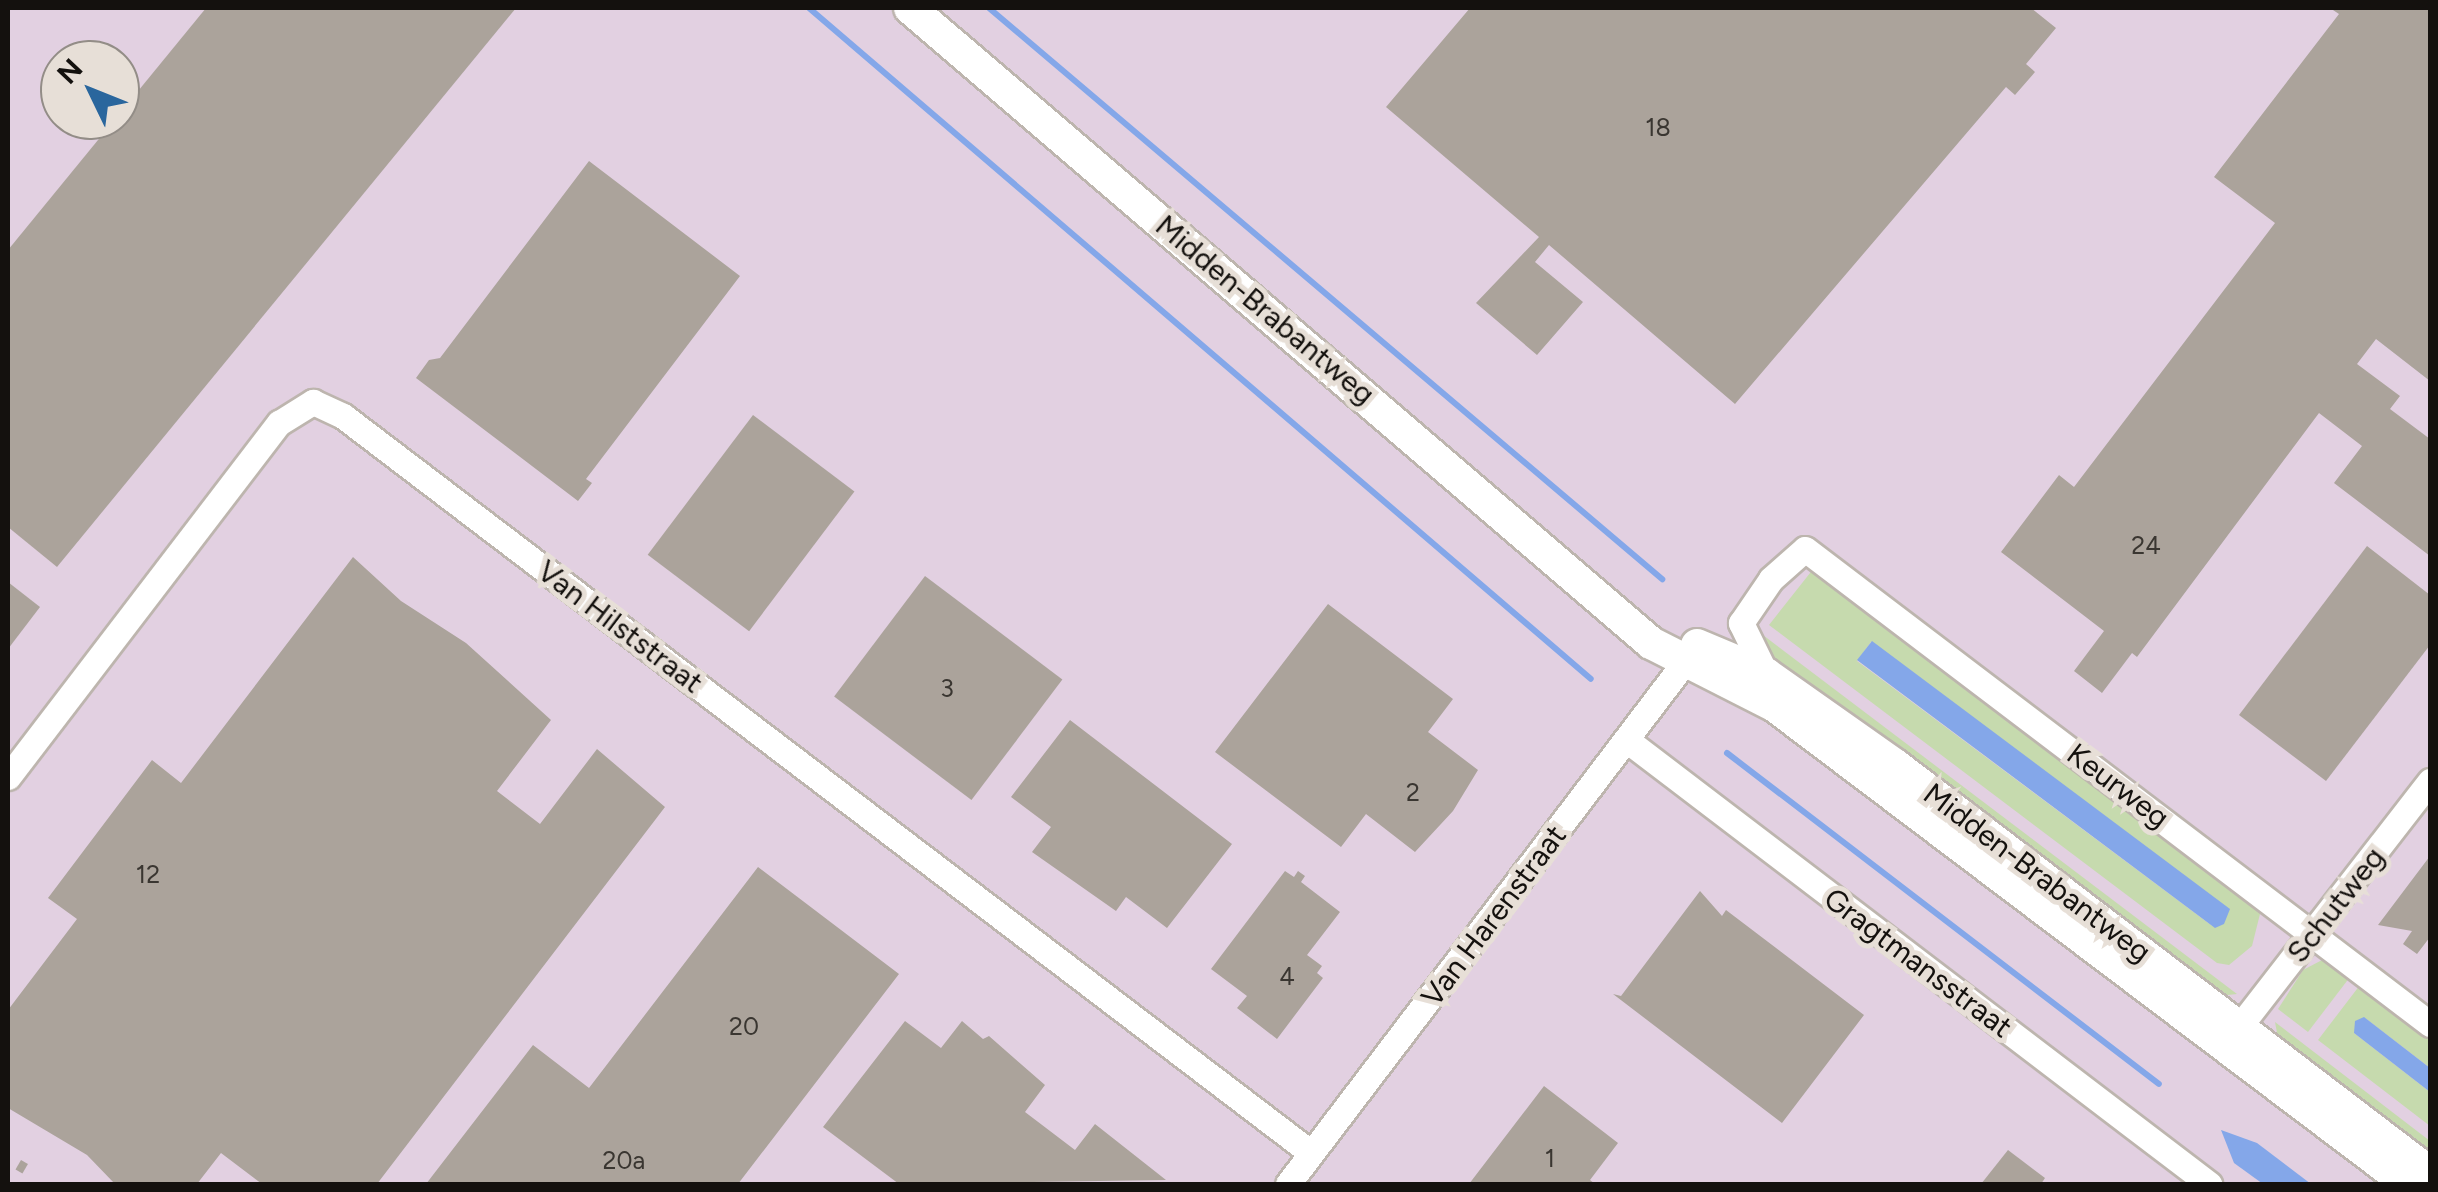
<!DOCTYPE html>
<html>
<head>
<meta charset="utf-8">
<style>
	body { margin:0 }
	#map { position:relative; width:2438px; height:1192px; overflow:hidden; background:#e7dfd7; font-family:Figtree,sans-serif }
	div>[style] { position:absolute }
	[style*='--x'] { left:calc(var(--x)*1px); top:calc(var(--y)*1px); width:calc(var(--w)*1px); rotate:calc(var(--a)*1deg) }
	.industrial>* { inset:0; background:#e2d0e1 }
	.green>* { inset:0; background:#c6daae }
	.water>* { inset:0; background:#84a7e9 }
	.stream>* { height:6px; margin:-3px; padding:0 3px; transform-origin:3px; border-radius:3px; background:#84a7e9 }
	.building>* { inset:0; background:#aba39b; transform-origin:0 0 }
	.roads { filter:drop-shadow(2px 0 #bdb5ae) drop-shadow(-2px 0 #bdb5ae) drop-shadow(0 2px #bdb5ae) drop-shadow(0 -2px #bdb5ae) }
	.street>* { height:25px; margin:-12.5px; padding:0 12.5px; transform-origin:12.5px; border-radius:12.5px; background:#fff }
	.secondary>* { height:32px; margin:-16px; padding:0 16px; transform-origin:16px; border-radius:16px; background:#fff }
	span { translate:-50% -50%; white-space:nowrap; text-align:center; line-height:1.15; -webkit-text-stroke:10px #e7dfd7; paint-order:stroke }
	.number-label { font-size:25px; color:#3a3631 }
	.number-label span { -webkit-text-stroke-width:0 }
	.street-label { font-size:30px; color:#14110e }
	.frame { position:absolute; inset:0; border:10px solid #14110e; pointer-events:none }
	.north { position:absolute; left:40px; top:40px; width:100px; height:100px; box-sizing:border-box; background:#e7dfd7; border:2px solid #938d87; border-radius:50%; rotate:313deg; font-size:28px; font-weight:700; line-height:40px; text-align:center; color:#14110e }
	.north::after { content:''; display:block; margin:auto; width:35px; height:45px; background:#2a669d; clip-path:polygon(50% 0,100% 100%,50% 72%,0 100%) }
</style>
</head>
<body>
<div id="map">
	<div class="industrial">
		<i style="clip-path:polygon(evenodd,8px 8px,2430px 8px,2430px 1184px,8px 1184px,8px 8px,60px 60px,120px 60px,120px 120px,60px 120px,60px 60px)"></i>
	</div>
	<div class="green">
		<i style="clip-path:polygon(evenodd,1814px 568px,2261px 910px,2252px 946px,2229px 965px,2217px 963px,1769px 625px,1814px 568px,1871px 642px,1872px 642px,2215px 928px,1857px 661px,1871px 642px)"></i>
		<i style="clip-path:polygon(1759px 632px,2237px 994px,2218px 996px,1759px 655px)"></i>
		<i style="clip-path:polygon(2324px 959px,2350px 977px,2308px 1032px,2278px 1009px,2303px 970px)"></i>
		<i style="clip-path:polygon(2360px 985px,2430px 1039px,2430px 1068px,2365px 1018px,2354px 1033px,2430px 1092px,2430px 1126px,2318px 1040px)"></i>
		<i style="clip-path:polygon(2275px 1022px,2430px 1141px,2430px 1166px,2280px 1049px)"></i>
	</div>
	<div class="water">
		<i style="clip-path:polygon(1872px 641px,2230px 909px,2224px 924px,2215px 928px,1857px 660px)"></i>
		<i style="clip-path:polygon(2364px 1017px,2430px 1068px,2430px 1092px,2354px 1033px,2355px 1021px)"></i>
		<i style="clip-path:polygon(2221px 1130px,2257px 1143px,2311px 1184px,2263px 1184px,2234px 1163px)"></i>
	</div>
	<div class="stream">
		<i style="--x:809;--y:8;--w:1030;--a:40.63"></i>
		<i style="--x:989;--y:8;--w:883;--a:40.31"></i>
		<i style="--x:1727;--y:753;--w:544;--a:37.46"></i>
	</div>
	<div class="building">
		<i style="clip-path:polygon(206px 8px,516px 8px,57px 567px,8px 527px,8px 250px)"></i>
		<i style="clip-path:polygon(1470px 8px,2031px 8px,2056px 28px,2026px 64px,2035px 72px,2015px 95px,2006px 87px,1735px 404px,1549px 245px,1535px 262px,1583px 302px,1537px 355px,1476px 303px,1539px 237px,1386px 107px)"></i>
		<i style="clip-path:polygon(2330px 8px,2430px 8px,2430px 381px,2376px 339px,2357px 364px,2400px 396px,2390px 409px,2430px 439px,2430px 556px,2334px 483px,2362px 446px,2319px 413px,2137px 657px,2132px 653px,2102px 693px,2074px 671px,2104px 631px,2001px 552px,2059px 475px,2074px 487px,2275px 223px,2214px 177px,2339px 14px)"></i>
		<i style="clip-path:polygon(589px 161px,740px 276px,586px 479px,592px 483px,578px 501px,416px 378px,429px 360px,440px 358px)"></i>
		<i style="left:753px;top:415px;width:127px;height:175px;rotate:37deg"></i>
		<i style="clip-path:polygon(2367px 546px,2430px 595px,2430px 645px,2326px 781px,2239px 715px)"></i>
		<i style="clip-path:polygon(353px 557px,401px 601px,466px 643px,551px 720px,497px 791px,540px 824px,597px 749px,665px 807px,377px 1184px,262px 1184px,221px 1153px,197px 1184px,115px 1184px,87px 1155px,8px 1108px,8px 1010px,77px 919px,48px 898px,152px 760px,181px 783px)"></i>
		<i style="left:925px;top:576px;width:172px;height:151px;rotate:37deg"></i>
		<i style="clip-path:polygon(8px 582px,40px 607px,8px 649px)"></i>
		<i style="clip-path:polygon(1328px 604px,1453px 699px,1428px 732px,1478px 770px,1453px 811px,1415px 852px,1366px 814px,1341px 847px,1215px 752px)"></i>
		<i style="clip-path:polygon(1070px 720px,1232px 844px,1167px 928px,1126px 897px,1116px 911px,1032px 852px,1051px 827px,1011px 797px)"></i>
		<i style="clip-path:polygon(2430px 856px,2430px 937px,2417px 954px,2403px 944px,2412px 931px,2378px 925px)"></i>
		<i style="clip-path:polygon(758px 867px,899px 974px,738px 1184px,426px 1184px,533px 1045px,589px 1088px)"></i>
		<i style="clip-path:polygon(1285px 871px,1294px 877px,1298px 871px,1305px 876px,1301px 882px,1340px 912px,1307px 955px,1322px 966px,1317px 973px,1323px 978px,1277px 1039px,1237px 1008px,1247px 996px,1211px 969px)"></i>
		<i style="clip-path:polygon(1700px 891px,1722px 916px,1726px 910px,1864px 1015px,1782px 1123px,1613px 994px,1621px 996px)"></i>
		<i style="clip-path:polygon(905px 1021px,941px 1048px,962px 1021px,983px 1039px,989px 1036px,1045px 1085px,1025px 1112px,1075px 1150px,1095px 1124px,1166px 1180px,899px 1184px,823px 1127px)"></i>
		<i style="clip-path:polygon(1544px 1086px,1618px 1143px,1590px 1180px,1595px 1184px,1469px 1184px)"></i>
		<i style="clip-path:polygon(2008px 1150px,2045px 1178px,2041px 1184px,1981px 1184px)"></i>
		<i style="left:21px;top:1160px;width:8px;height:11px;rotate:30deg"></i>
	</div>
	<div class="roads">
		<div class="street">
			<i style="--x:1766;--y:674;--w:57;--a:-116.1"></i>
			<i style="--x:1741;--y:623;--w:53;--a:-55.7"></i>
			<i style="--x:1771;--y:579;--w:45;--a:-41.4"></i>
			<i style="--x:1805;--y:549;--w:785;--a:37.23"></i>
			<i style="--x:1628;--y:741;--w:731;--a:37.32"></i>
			<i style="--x:8;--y:777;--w:446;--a:-52.6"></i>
			<i style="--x:279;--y:423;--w:40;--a:-32"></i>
			<i style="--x:313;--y:402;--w:33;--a:25"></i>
			<i style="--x:343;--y:416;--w:1217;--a:37.28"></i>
			<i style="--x:2229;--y:1040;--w:328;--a:-52.2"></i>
			<i style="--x:1288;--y:1184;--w:674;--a:-52.77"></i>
		</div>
		<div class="secondary">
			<i style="--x:910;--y:8;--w:976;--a:40.59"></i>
			<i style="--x:1651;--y:643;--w:139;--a:26.9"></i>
			<i style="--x:1775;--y:706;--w:793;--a:37.06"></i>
			<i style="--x:1697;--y:645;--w:75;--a:22.8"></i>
			<i style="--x:1766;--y:674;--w:158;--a:35.2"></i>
			<i style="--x:1895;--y:765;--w:673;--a:37.33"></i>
		</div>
	</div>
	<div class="number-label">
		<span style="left:1658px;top:127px">18</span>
		<span style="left:2146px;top:545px">24</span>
		<span style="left:947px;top:688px">3</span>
		<span style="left:1413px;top:792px">2</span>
		<span style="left:148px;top:874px">12</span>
		<span style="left:1287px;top:976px">4</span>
		<span style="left:744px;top:1026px">20</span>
		<span style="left:1550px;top:1158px">1</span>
		<span style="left:624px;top:1160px">20a</span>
	</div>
	<div class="street-label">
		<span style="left:1265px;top:310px;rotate:40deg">Midden-Brabantweg</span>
		<span style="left:620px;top:627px;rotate:37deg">Van Hilststraat</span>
		<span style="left:2118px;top:786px;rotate:37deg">Keurweg</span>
		<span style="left:2037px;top:873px;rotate:37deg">Midden-Brabantweg</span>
		<span style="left:2336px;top:905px;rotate:-52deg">Schutweg</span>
		<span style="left:1494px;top:916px;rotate:-53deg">Van Harenstraat</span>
		<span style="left:1918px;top:963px;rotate:37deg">Gragtmansstraat</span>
	</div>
	<div class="frame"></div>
	<div class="north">N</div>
</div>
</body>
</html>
